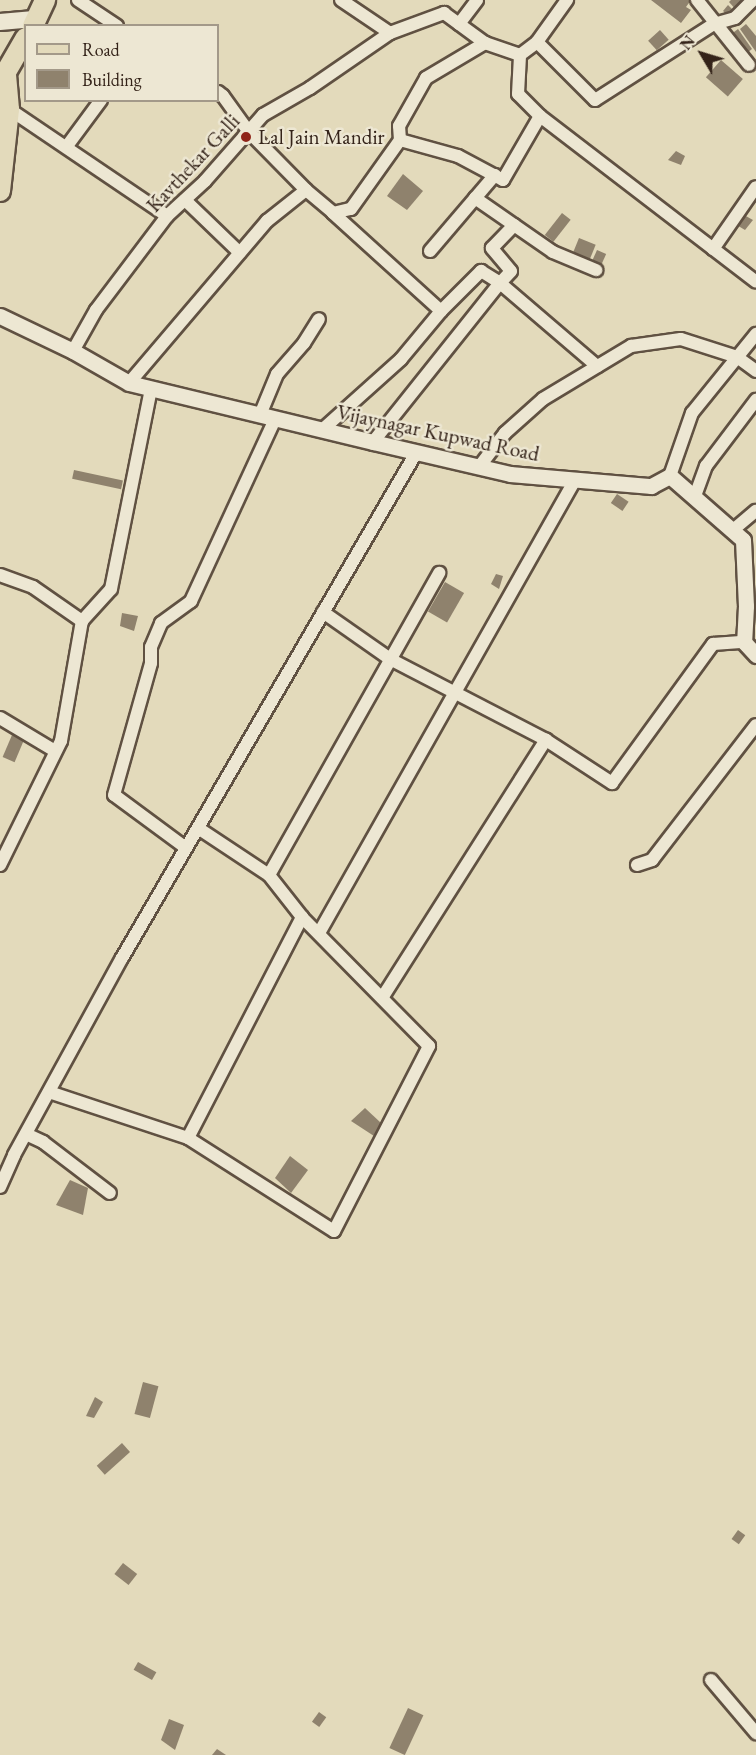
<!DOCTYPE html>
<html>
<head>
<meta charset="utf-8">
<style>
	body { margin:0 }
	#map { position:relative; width:756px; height:1755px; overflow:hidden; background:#e3dabb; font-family:"EB Garamond",serif }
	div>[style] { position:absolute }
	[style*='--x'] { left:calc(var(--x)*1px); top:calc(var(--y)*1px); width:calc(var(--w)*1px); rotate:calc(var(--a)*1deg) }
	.building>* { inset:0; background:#8f826d; transform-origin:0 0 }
	.roads { filter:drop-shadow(2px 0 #605142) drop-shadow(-2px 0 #605142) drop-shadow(0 2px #605142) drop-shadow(0 -2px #605142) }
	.minor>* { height:12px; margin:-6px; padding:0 6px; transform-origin:6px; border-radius:6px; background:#ede7d3 }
	.tertiary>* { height:15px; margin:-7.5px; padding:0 7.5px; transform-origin:7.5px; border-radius:7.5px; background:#ede7d3 }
	.secondary>* { height:16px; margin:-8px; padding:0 8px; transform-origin:8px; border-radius:8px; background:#ede7d3 }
	.primary>* { height:20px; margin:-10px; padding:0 10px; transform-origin:10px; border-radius:10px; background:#e3dabb }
	.dots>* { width:16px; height:16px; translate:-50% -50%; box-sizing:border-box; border:3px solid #ede7d3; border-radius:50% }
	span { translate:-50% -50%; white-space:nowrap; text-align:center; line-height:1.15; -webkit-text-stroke:5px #ede7d3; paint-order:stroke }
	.poi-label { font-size:21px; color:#342319 }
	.left { translate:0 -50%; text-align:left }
	.street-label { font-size:21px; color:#342319 }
	.legend { position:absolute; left:24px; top:24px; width:195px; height:78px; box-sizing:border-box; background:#ede7d3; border:2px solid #a39989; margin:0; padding:8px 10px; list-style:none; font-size:18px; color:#342319 }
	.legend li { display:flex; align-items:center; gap:12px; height:30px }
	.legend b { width:30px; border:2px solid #a39989 }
	.north { position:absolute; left:672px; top:24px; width:60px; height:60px; -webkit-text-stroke:4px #ede7d3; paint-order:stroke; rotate:308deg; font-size:16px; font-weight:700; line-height:24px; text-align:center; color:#342319 }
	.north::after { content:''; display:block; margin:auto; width:21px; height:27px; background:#342319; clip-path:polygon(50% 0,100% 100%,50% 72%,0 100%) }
</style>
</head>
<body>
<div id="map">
	<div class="building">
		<i style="clip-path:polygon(651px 0,691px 0,686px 7px,691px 10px,681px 23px)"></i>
		<i style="clip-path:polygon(731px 0,745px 0,737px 11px,729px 2px)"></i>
		<i style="clip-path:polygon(728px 5px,734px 11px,729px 16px,723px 11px)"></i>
		<i style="clip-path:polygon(746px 24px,756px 36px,756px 52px,740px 29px)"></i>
		<i style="clip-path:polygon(738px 29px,752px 49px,747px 53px,730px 35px)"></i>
		<i style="left:660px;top:30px;width:13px;height:16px;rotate:48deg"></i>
		<i style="left:721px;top:60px;width:29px;height:23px;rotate:41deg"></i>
		<i style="clip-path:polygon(676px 151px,685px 156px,681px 165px,668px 160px)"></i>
		<i style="clip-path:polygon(403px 174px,423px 191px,407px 210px,387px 196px)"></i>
		<i style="left:562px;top:213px;width:11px;height:28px;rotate:38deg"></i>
		<i style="clip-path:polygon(744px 215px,753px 220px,745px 230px,735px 224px)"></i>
		<i style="left:579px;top:238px;width:18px;height:19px;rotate:22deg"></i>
		<i style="left:597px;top:250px;width:10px;height:17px;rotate:24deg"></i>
		<i style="left:74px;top:470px;width:50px;height:9px;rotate:12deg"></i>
		<i style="left:617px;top:494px;width:14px;height:11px;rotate:34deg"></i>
		<i style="clip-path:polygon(496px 574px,503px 576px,499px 589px,491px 584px)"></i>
		<i style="left:445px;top:582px;width:22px;height:34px;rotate:30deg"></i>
		<i style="clip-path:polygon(122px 613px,138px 616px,134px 631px,120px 626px)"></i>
		<i style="left:12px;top:735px;width:13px;height:24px;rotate:23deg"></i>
		<i style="clip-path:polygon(365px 1108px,381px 1123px,374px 1136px,351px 1121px)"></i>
		<i style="clip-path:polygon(290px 1156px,308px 1170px,291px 1193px,275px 1178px)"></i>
		<i style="clip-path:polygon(70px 1180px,88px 1188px,83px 1215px,56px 1205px)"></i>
		<i style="left:143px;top:1382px;width:16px;height:33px;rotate:15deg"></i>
		<i style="clip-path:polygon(95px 1397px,103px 1402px,94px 1418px,86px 1416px)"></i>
		<i style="left:122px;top:1443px;width:12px;height:34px;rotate:48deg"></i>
		<i style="left:738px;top:1530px;width:9px;height:11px;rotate:36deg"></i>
		<i style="left:123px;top:1563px;width:18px;height:14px;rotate:38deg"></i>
		<i style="left:138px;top:1662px;width:21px;height:9px;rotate:29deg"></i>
		<i style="left:408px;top:1708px;width:17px;height:44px;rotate:25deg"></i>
		<i style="left:319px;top:1712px;width:9px;height:12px;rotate:36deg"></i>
		<i style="clip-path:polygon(169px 1719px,184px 1725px,175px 1750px,161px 1740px)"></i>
		<i style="clip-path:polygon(217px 1749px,226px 1755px,212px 1755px)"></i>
	</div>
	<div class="roads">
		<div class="minor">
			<i style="--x:78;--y:0;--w:47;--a:33.7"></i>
			<i style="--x:697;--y:0;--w:83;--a:51.3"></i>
			<i style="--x:459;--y:24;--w:30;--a:-53"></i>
			<i style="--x:390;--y:33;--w:58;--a:-20.3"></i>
			<i style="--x:444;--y:13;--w:51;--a:36.2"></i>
			<i style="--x:537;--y:42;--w:82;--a:45"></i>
			<i style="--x:595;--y:100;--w:141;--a:-32.6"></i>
			<i style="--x:714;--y:24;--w:22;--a:-16"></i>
			<i style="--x:735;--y:18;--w:25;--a:-45"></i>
			<i style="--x:218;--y:92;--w:6;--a:39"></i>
			<i style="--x:223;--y:96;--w:44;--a:54.2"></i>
			<i style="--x:249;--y:132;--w:81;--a:45.5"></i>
			<i style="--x:9;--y:109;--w:191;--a:34.1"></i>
			<i style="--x:540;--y:116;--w:272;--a:37.5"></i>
			<i style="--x:400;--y:140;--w:60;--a:15.4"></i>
			<i style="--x:458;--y:156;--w:51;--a:28.1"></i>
			<i style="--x:503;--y:180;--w:74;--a:-60"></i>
			<i style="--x:540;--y:116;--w:31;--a:-135"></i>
			<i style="--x:518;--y:94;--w:39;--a:-87"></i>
			<i style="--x:67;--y:146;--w:57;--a:-53.5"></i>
			<i style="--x:475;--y:198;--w:95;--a:34.7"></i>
			<i style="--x:553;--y:252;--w:47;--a:22.7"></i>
			<i style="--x:185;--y:200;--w:76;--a:43.9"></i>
			<i style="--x:333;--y:213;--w:146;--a:42.2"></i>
			<i style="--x:713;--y:249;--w:75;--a:-55.3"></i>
			<i style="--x:430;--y:251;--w:100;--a:-49.5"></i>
			<i style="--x:73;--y:351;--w:47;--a:-60.7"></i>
			<i style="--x:96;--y:310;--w:118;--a:-52.9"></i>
			<i style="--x:167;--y:216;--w:52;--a:-42.6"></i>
			<i style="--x:205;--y:181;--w:88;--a:-48.7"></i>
			<i style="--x:263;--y:115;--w:54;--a:-29.9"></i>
			<i style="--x:310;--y:88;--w:97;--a:-34.5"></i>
			<i style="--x:390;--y:33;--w:59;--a:-146"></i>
			<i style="--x:129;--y:383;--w:213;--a:-49.6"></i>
			<i style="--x:267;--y:221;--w:50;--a:-38.5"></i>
			<i style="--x:306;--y:190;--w:35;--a:40"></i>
			<i style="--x:333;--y:213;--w:18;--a:-13"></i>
			<i style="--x:351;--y:209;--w:85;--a:-54.6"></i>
			<i style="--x:400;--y:140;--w:14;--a:-94"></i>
			<i style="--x:399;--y:126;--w:55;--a:-60.6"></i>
			<i style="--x:426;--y:78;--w:69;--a:-30.7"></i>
			<i style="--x:485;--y:43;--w:37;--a:19"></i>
			<i style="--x:520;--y:55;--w:21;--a:-37"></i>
			<i style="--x:537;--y:42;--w:52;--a:-54.5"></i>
			<i style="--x:260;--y:415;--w:44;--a:-67.5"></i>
			<i style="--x:277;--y:374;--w:41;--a:-48.9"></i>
			<i style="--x:304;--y:343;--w:28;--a:-58"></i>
			<i style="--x:322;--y:430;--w:106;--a:-41.9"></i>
			<i style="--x:401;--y:359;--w:62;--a:-50.2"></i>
			<i style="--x:441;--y:311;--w:57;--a:-45"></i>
			<i style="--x:481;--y:271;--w:22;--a:32"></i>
			<i style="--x:500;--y:283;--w:16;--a:-47"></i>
			<i style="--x:511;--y:271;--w:30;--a:-130"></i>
			<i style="--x:492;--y:248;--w:32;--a:-46"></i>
			<i style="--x:373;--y:442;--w:203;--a:-51.4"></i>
			<i style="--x:500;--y:283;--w:128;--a:40.6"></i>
			<i style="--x:479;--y:467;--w:43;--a:-52.6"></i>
			<i style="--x:505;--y:433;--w:51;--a:-41.8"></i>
			<i style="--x:543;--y:399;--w:103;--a:-31.1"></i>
			<i style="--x:631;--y:346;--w:50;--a:-8"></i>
			<i style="--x:681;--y:339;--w:59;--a:17.8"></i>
			<i style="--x:737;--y:357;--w:24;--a:36"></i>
			<i style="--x:670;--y:476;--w:67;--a:-70.8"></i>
			<i style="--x:692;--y:413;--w:102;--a:-51"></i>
			<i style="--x:695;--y:496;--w:32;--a:-70"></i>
			<i style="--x:706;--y:466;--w:83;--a:-52.9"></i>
			<i style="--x:733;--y:530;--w:30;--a:-40"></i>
			<i style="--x:0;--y:575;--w:35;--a:20"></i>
			<i style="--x:33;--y:587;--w:60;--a:34.8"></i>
			<i style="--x:82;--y:621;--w:43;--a:-47.8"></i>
			<i style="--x:111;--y:589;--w:205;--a:-78.7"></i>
			<i style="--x:323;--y:612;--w:82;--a:35"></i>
			<i style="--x:390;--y:659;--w:176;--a:27.4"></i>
			<i style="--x:546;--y:740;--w:79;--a:33.1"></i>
			<i style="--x:612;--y:783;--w:172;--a:-54"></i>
			<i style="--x:713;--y:644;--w:31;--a:-4"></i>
			<i style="--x:0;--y:718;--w:64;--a:31"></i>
			<i style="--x:198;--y:828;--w:85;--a:33.5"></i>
			<i style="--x:269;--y:875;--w:347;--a:-60.6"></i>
			<i style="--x:186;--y:848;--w:89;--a:-143.6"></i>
			<i style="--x:114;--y:795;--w:137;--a:-74.3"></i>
			<i style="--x:151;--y:663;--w:16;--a:-90"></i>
			<i style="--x:151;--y:647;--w:26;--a:-67"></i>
			<i style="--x:161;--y:623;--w:37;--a:-36"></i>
			<i style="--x:191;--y:601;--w:200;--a:-65.2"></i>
			<i style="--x:0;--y:865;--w:138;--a:-63.8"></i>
			<i style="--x:61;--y:741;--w:122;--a:-80.1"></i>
			<i style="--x:637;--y:865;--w:16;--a:-18"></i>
			<i style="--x:652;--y:860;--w:170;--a:-52.4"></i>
			<i style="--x:319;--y:933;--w:520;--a:-60.53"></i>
			<i style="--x:382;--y:998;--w:306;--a:-57.6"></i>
			<i style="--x:49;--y:1092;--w:146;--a:18.3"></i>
			<i style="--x:188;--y:1138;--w:249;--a:-62.7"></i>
			<i style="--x:302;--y:917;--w:53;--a:-128.2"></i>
			<i style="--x:26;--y:1134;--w:19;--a:25"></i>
			<i style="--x:43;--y:1142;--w:84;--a:37.3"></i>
			<i style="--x:188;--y:1138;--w:173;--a:32.5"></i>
			<i style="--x:334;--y:1231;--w:208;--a:-62.8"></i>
			<i style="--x:429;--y:1046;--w:181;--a:-134.6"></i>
			<i style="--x:0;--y:1187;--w:35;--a:-66"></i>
			<i style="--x:14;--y:1155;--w:225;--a:-61.3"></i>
			<i style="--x:122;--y:958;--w:584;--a:-59.79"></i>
			<i style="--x:711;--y:1680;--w:70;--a:49.7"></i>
		</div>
		<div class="tertiary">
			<i style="--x:0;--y:316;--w:81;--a:25.6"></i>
			<i style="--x:73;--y:351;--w:64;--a:29.7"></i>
			<i style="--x:129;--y:383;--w:251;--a:13.6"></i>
			<i style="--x:373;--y:442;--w:141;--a:13.1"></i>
			<i style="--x:510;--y:474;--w:142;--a:4.9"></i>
			<i style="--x:651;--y:486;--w:21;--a:-28"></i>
			<i style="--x:670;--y:476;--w:97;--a:41.2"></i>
			<i style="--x:743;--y:540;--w:66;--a:87.4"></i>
			<i style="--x:746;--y:606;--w:36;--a:93"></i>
			<i style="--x:744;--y:642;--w:18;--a:47"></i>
		</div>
		<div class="secondary">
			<i style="--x:0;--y:22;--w:37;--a:-5"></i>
		</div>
		<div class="primary">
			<i style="--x:33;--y:26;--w:29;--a:-65"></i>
			<i style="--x:0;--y:191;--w:82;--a:-83.7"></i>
			<i style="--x:9;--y:109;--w:37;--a:-95"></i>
			<i style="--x:6;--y:72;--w:39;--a:-60"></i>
		</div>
	</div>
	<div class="dots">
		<i style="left:246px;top:137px;background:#8f2418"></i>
	</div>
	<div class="poi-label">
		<span class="left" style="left:258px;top:137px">Lal Jain Mandir</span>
	</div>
	<div class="street-label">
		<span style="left:193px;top:163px;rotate:-47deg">Kavthekar Galli</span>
		<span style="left:438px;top:433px;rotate:12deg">Vijaynagar Kupwad Road</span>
	</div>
	<ul class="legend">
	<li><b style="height:8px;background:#e3dabb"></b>Road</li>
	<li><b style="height:16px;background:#8f826d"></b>Building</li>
	</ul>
	<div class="north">N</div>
</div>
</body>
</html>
